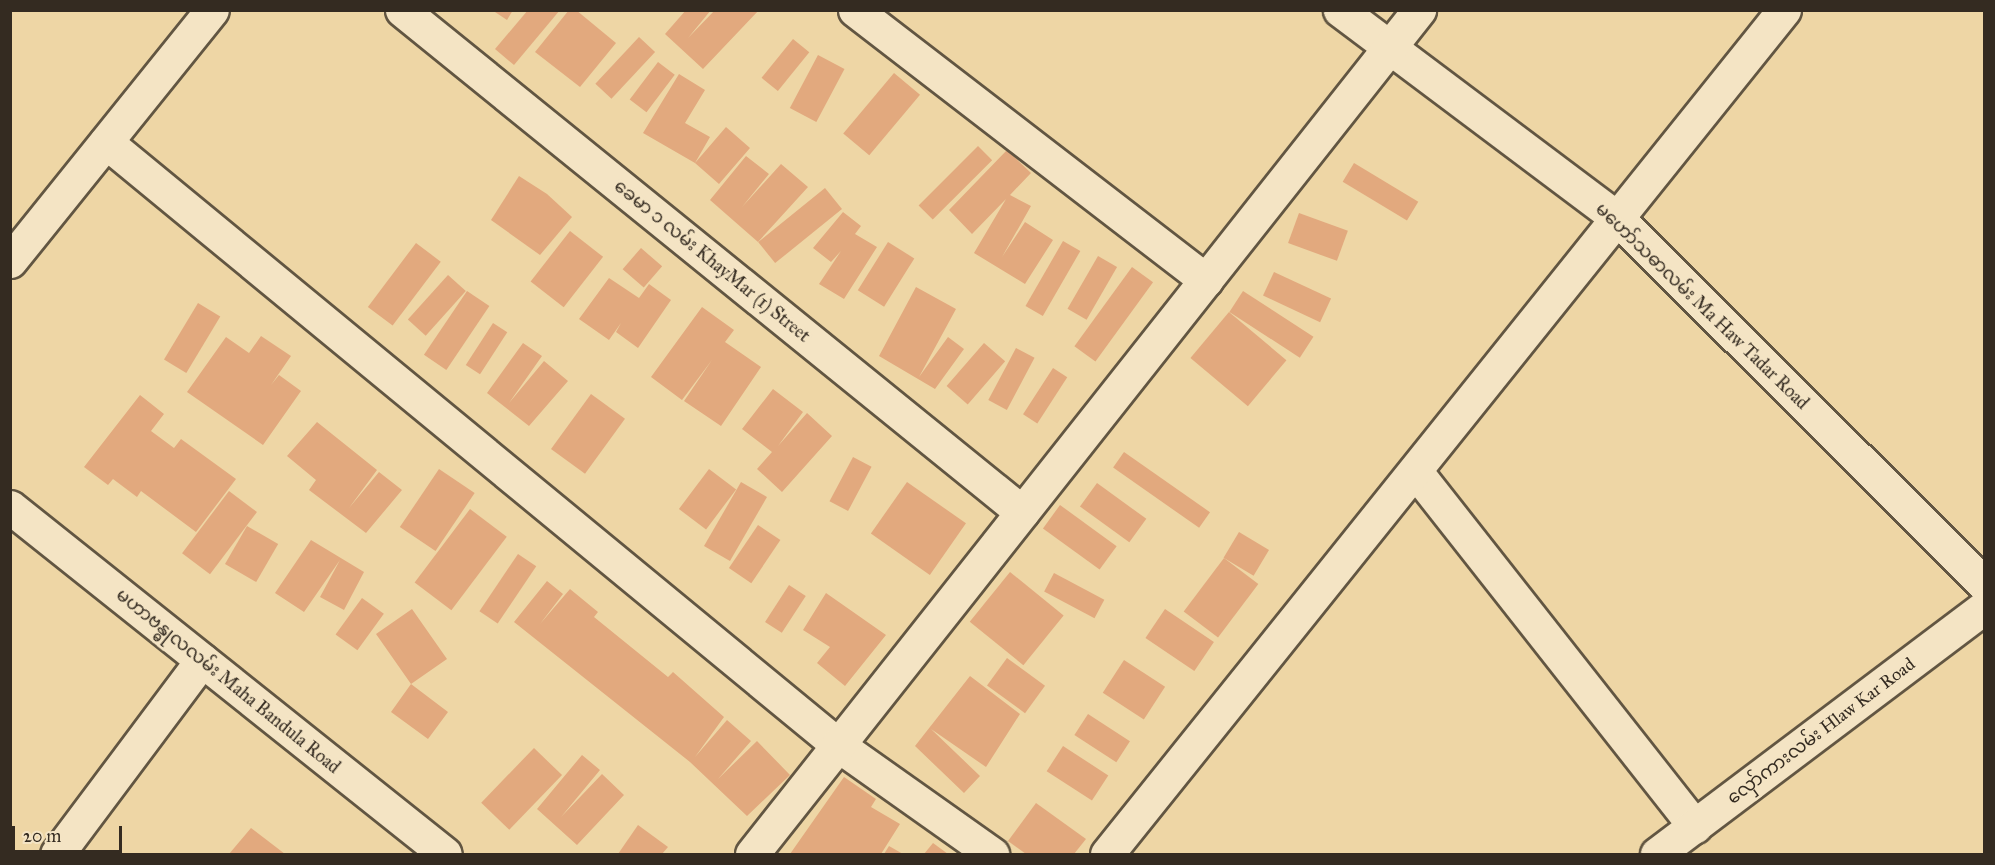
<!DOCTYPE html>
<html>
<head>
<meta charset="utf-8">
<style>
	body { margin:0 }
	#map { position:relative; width:1995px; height:865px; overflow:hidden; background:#eed6a5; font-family:"IM FELL Great Primer","Noto Sans Myanmar",serif }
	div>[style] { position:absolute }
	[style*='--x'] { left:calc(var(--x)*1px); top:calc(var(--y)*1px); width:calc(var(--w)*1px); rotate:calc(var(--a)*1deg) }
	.building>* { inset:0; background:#e2a97e; transform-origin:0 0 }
	.roads { filter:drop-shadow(2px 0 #625642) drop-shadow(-2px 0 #625642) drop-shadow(0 2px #625642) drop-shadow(0 -2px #625642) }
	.minor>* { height:33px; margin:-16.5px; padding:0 16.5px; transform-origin:16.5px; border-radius:16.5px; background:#f4e4c4 }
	span { translate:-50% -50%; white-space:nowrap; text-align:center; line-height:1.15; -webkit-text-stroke:5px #f4e4c4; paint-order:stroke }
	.street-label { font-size:18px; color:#342b21 }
	.frame { position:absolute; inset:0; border:12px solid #342b21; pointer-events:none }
	.scale { position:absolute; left:12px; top:826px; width:110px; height:27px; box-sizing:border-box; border:3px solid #342b21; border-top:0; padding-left:8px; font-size:18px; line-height:21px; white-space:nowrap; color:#342b21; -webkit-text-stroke:4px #f4e4c4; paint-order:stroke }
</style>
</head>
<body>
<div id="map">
	<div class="building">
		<i style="clip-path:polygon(492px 10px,513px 10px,507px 20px)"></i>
		<i style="clip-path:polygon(528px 10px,560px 10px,514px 65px,495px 49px)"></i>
		<i style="clip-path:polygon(569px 10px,576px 10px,616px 43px,580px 87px,535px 52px)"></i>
		<i style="clip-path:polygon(686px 10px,711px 10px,688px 38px,715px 10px,759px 10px,703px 69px,665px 34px)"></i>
		<i style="left:639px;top:37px;width:22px;height:64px;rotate:43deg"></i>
		<i style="left:793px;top:39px;width:21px;height:50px;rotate:39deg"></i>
		<i style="left:818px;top:55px;width:30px;height:60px;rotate:28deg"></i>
		<i style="left:658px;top:62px;width:21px;height:47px;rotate:37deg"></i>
		<i style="left:894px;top:73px;width:34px;height:79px;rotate:40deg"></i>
		<i style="clip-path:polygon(679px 74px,705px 90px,685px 123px,710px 137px,695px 163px,726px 127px,750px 148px,719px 184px,695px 163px,643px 133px)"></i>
		<i style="left:978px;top:146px;width:20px;height:84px;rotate:45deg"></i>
		<i style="clip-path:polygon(1007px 150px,1031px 173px,1010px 195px,1031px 206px,1002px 257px,1025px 222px,1053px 240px,1025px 284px,974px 253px,1006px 199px,972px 234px,949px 210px)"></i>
		<i style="clip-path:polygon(746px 156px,769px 174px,742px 207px,781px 164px,808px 187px,758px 242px,710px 200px)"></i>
		<i style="left:1354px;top:163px;width:75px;height:22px;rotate:31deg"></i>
		<i style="clip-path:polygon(519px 176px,547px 194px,572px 217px,540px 255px,491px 220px)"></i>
		<i style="left:825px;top:188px;width:27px;height:86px;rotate:51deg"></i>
		<i style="clip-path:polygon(843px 212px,861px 226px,855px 234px,877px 247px,844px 299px,819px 284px,841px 251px,831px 262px,813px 248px)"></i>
		<i style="left:1299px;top:213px;width:52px;height:32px;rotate:20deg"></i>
		<i style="left:570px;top:231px;width:42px;height:64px;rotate:38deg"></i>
		<i style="left:1063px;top:241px;width:20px;height:75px;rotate:30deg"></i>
		<i style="left:888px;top:242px;width:31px;height:57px;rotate:32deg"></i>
		<i style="left:416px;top:243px;width:31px;height:80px;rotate:37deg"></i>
		<i style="left:641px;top:248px;width:28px;height:28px;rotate:41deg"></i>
		<i style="left:1098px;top:256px;width:22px;height:61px;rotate:30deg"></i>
		<i style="left:1132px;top:267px;width:26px;height:98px;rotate:36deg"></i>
		<i style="left:1274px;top:272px;width:63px;height:26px;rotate:25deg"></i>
		<i style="left:448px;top:275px;width:24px;height:60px;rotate:42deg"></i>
		<i style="clip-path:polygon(609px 278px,639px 298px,649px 284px,671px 300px,638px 348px,616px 332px,621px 323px,609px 340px,579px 319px)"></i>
		<i style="clip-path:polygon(916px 287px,956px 309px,919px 377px,948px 337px,964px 349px,935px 389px,879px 356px)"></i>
		<i style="left:467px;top:291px;width:27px;height:77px;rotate:34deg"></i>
		<i style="left:1243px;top:291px;width:84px;height:25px;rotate:33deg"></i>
		<i style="left:198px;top:303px;width:26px;height:66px;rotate:31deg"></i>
		<i style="clip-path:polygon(702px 307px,734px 330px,725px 342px,761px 367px,721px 426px,684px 401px,712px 360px,682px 400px,651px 377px)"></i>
		<i style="left:1229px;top:312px;width:75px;height:60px;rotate:40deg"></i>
		<i style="left:493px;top:323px;width:17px;height:50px;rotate:33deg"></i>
		<i style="clip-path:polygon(261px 336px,291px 356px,271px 385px,279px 375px,301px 391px,263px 445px,187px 392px,226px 337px,249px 353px)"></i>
		<i style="clip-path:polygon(523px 343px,542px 356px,509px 403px,544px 361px,568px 381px,529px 426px,487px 393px)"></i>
		<i style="left:984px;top:343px;width:28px;height:57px;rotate:41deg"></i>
		<i style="left:1016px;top:348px;width:21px;height:59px;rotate:28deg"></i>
		<i style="left:1053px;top:368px;width:17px;height:55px;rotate:33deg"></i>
		<i style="clip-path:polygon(773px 389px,803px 412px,778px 446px,807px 413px,832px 436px,782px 492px,757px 469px,772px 452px,742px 429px)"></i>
		<i style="left:591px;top:394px;width:42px;height:68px;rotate:36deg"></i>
		<i style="clip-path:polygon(140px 395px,164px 414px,151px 431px,174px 448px,181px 439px,236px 479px,196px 532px,141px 491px,137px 497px,113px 479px,108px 485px,84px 467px)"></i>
		<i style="clip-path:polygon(317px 422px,377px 470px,349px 508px,379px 472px,402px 490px,366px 533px,309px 490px,316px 480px,287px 456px)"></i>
		<i style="left:1124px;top:452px;width:105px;height:19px;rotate:35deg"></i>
		<i style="left:853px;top:457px;width:21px;height:50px;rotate:28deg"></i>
		<i style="left:439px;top:469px;width:43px;height:70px;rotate:34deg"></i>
		<i style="left:709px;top:469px;width:34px;height:50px;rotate:37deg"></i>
		<i style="left:741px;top:482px;width:30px;height:74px;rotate:30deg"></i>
		<i style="left:907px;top:482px;width:72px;height:63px;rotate:35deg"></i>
		<i style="left:1097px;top:483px;width:61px;height:29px;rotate:36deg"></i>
		<i style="left:229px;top:491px;width:35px;height:78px;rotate:37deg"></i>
		<i style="left:1060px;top:505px;width:70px;height:29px;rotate:36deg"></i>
		<i style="left:470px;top:509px;width:46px;height:92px;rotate:37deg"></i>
		<i style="left:758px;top:525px;width:27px;height:52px;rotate:34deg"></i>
		<i style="left:247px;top:526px;width:36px;height:44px;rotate:30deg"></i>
		<i style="left:1239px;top:532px;width:35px;height:30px;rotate:31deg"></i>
		<i style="clip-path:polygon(311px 540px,364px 572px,344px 610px,320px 597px,340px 560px,304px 612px,275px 593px)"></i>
		<i style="left:518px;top:554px;width:22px;height:69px;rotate:34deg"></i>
		<i style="left:1224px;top:558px;width:43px;height:67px;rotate:37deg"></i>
		<i style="left:1010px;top:572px;width:69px;height:64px;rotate:39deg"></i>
		<i style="left:1054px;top:573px;width:57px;height:21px;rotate:28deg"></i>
		<i style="clip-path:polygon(547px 581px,563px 594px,540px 624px,570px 589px,598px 612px,594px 617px,668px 677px,673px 672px,724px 717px,695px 757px,727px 720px,751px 741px,718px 779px,757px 741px,790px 775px,747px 816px,690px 762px,514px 622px)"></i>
		<i style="left:789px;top:585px;width:20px;height:44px;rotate:33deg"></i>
		<i style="clip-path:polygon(826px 593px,886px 635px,845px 686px,817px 663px,830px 647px,803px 630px)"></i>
		<i style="left:362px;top:598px;width:27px;height:45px;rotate:36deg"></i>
		<i style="clip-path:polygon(412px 609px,447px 659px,411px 684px,448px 712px,428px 739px,391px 712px,411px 684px,376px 634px)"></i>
		<i style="left:1165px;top:609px;width:59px;height:35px;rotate:34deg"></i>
		<i style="left:1007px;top:658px;width:47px;height:34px;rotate:36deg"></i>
		<i style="left:1124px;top:660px;width:49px;height:39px;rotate:33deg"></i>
		<i style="clip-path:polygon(970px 676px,1020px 714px,986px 767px,931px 729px,980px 776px,964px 793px,915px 746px)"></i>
		<i style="left:1088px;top:714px;width:50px;height:25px;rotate:33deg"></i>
		<i style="left:1063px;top:746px;width:54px;height:30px;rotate:33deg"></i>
		<i style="left:534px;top:748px;width:39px;height:76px;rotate:44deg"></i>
		<i style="clip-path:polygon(582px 755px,600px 770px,561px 817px,602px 774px,624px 795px,577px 845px,537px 809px)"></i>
		<i style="clip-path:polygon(844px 777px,876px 799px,871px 807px,900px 824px,881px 854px,790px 854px)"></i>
		<i style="clip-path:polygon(1036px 803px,1086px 839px,1074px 854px,1026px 854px,1008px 841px)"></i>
		<i style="clip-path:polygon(638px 825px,668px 847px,662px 854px,618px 854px)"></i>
		<i style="clip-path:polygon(251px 828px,285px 854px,229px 854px)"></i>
		<i style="clip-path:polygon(933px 843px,948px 854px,924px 854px)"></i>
		<i style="clip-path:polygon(889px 846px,903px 854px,884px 854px)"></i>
	</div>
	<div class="roads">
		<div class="minor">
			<i style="--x:402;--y:10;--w:798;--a:39"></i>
			<i style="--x:855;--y:10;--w:443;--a:37.6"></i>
			<i style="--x:1340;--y:10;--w:346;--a:36.9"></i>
			<i style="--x:1617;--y:218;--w:518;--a:44.92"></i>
			<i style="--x:106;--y:142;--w:948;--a:39.48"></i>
			<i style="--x:838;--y:745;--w:189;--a:35.3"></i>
			<i style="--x:10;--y:261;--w:322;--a:-51.2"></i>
			<i style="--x:1416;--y:472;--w:451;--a:51.8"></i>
			<i style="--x:10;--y:507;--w:556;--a:38.58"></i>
			<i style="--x:57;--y:854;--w:242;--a:-53.2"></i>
			<i style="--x:752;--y:854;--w:1076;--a:-51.68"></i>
			<i style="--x:1107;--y:854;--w:1082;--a:-51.27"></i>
			<i style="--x:1657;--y:854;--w:409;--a:-37"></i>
		</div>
	</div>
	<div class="street-label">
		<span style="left:712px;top:261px;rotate:39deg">ခေမာ ၁ လမ်း KhayMar (1) Street</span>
		<span style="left:1702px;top:306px;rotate:44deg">မဟော်သဓာလမ်း Ma Haw Tadar Road</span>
		<span style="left:228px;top:681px;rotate:39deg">မဟာဗန္ဓုလလမ်း Maha Bandula Road</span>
		<span style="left:1821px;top:731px;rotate:-37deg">လှော်ကားလမ်း Hlaw Kar Road</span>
	</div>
	<div class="frame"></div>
	<div class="scale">20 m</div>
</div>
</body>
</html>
